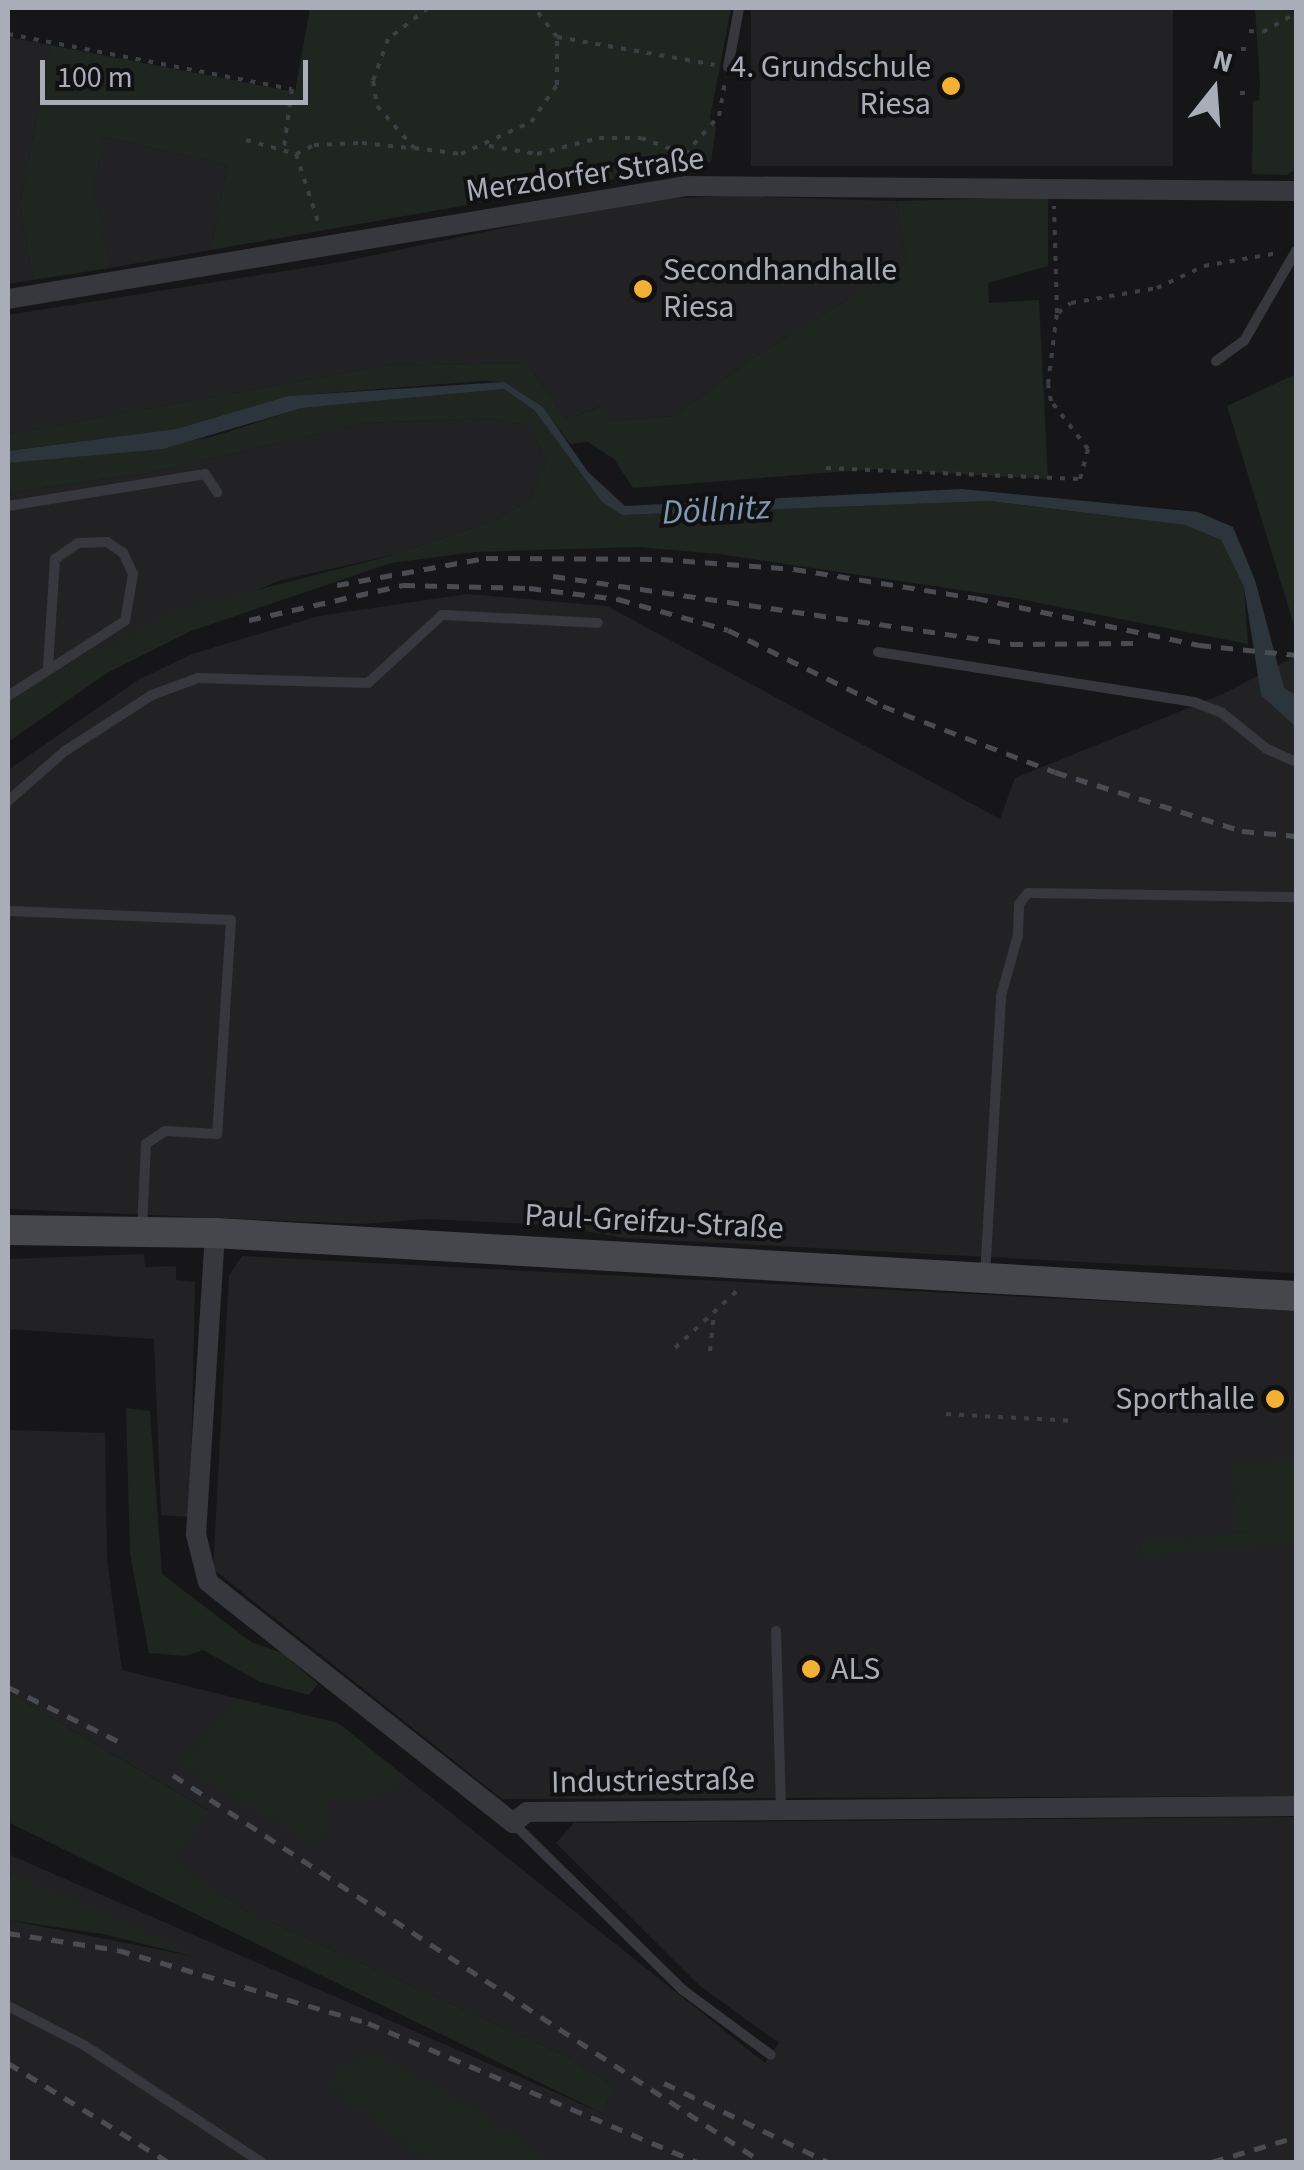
<!DOCTYPE html>
<html>
<head>
<meta charset="utf-8">
<style>
	body { margin:0 }
	#map { position:relative; width:1304px; height:2170px; overflow:hidden; background:#161618; font-family:"Source Sans 3",sans-serif }
	div>[style] { position:absolute }
	[style*='--x'] { left:calc(var(--x)*1px); top:calc(var(--y)*1px); width:calc(var(--w)*1px); rotate:calc(var(--a)*1deg) }
	.built>* { inset:0; background:#222225; transform-origin:0 0 }
	.green>* { inset:0; background:#1e261f }
	.water>* { inset:0; background:#2c353c }
	.path>* { height:4px; margin-top:-2px; transform-origin:0; background:repeating-linear-gradient(90deg,#3d3f44 0 5px,transparent 0 13px) }
	.lane>* { height:10px; margin:-5px; padding:0 5px; transform-origin:5px; border-radius:5px; background:#37383d }
	.street>* { height:20px; margin:-10px; padding:0 10px; transform-origin:10px; border-radius:10px; background:#37383d }
	.secondary>* { height:30px; margin:-15px; padding:0 15px; transform-origin:15px; border-radius:15px; background:#45474d }
	.rail>* { height:5px; margin-top:-2.5px; transform-origin:0; background:repeating-linear-gradient(90deg,#4a4c52 0 12px,transparent 0 22px) }
	.dots>* { width:28px; height:28px; translate:-50% -50%; box-sizing:border-box; border:5px solid #111113; border-radius:50% }
	span { translate:-50% -50%; white-space:nowrap; text-align:center; line-height:1.15; -webkit-text-stroke:8px #111113; paint-order:stroke }
	.poi-label { font-size:32px; color:#a8adb8 }
	.right { translate:-100% -50%; text-align:right }
	.left { translate:0 -50%; text-align:left }
	.street-label { font-size:32px; color:#a8adb8 }
	.water-label { font-size:35px; color:#7f9bb3; font-style:italic }
	.frame { position:absolute; inset:0; border:10px solid #a8adb8; pointer-events:none }
	.north { position:absolute; left:1164px; top:40px; width:100px; height:100px; -webkit-text-stroke:8px #111113; paint-order:stroke; rotate:17deg; font-size:28px; font-weight:700; line-height:40px; text-align:center; color:#a8adb8 }
	.north::after { content:''; display:block; margin:auto; width:35px; height:45px; background:#a8adb8; clip-path:polygon(50% 0,100% 100%,50% 72%,0 100%) }
	.scale { position:absolute; left:40px; top:60px; width:268px; height:45px; box-sizing:border-box; border:5px solid #a8adb8; border-top:0; padding-left:12px; font-size:30px; line-height:35px; white-space:nowrap; color:#a8adb8; -webkit-text-stroke:8px #111113; paint-order:stroke }
</style>
</head>
<body>
<div id="map">
	<div class="built">
		<i style="left:751px;top:8px;width:422px;height:158px"></i>
		<i style="clip-path:polygon(8px 37px,50px 45px,20px 206px,33px 280px,8px 284px)"></i>
		<i style="clip-path:polygon(104px 137px,227px 165px,211px 250px,110px 268px,94px 188px)"></i>
		<i style="clip-path:polygon(727px 196px,897px 201px,906px 263px,753px 358px,674px 416px,611px 421px,602px 406px,567px 419px,526px 363px,382px 366px,8px 434px,8px 315px,341px 262px,637px 200px)"></i>
		<i style="clip-path:polygon(488px 418px,530px 426px,546px 462px,530px 500px,493px 521px,393px 555px,281px 580px,20px 691px,8px 702px,8px 493px,148px 473px,364px 423px)"></i>
		<i style="clip-path:polygon(467px 594px,607px 606px,1000px 819px,1015px 778px,1223px 694px,1296px 656px,1296px 1273px,624px 1238px,551px 1225px,427px 1219px,363px 1224px,8px 1209px,8px 770px,138px 680px,192px 654px,319px 616px)"></i>
		<i style="clip-path:polygon(144px 1254px,145px 1267px,176px 1266px,176px 1280px,195px 1282px,190px 1517px,161px 1515px,154px 1339px,8px 1329px,8px 1259px)"></i>
		<i style="clip-path:polygon(242px 1256px,1296px 1311px,1296px 1796px,502px 1799px,213px 1569px,229px 1275px)"></i>
		<i style="clip-path:polygon(8px 1430px,105px 1433px,107px 1559px,122px 1670px,338px 1723px,765px 2063px,779px 2043px,700px 1986px,556px 1843px,574px 1823px,1296px 1817px,1296px 2162px,8px 2162px,8px 1920px,192px 1956px,8px 1873px,8px 1854px,602px 2113px,614px 2087px,564px 2055px,242px 1909px,171px 1860px,208px 1810px,8px 1692px)"></i>
	</div>
	<div class="green">
		<i style="clip-path:polygon(310px 8px,731px 8px,710px 118px,716px 127px,711px 162px,211px 250px,227px 165px,104px 137px,94px 188px,110px 268px,33px 280px,20px 206px,50px 45px,295px 92px)"></i>
		<i style="clip-path:polygon(1255px 8px,1296px 8px,1296px 169px,1287px 175px,1252px 174px,1253px 102px,1259px 100px,1260px 84px)"></i>
		<i style="clip-path:polygon(1048px 197px,1048px 266px,988px 283px,989px 303px,1039px 300px,1048px 479px,875px 469px,633px 488px,614px 459px,588px 442px,570px 444px,543px 407px,504px 382px,483px 381px,288px 396px,176px 429px,8px 451px,8px 434px,382px 366px,526px 363px,567px 419px,603px 406px,611px 421px,674px 416px,753px 358px,906px 263px,897px 201px)"></i>
		<i style="clip-path:polygon(1296px 374px,1296px 632px,1227px 406px)"></i>
		<i style="clip-path:polygon(504px 389px,535px 411px,602px 502px,622px 515px,990px 501px,1185px 525px,1221px 540px,1244px 587px,1248px 644px,1014px 598px,719px 554px,637px 547px,475px 552px,391px 563px,191px 631px,107px 673px,8px 742px,8px 702px,20px 691px,172px 612px,393px 555px,493px 521px,530px 500px,546px 462px,530px 426px,488px 418px,364px 423px,148px 473px,8px 493px,8px 463px,208px 438px,302px 408px)"></i>
		<i style="clip-path:polygon(126px 1408px,150px 1411px,162px 1574px,251px 1642px,282px 1653px,318px 1684px,309px 1695px,260px 1682px,203px 1650px,185px 1656px,149px 1653px,130px 1554px)"></i>
		<i style="clip-path:polygon(1296px 1460px,1296px 1543px,1142px 1556px,1141px 1541px,1250px 1532px,1236px 1531px,1231px 1464px)"></i>
		<i style="clip-path:polygon(8px 1692px,209px 1811px,172px 1860px,242px 1909px,564px 2055px,614px 2087px,602px 2113px,8px 1822px)"></i>
		<i style="clip-path:polygon(239px 1699px,338px 1723px,406px 1778px,392px 1792px,326px 1801px,327px 1828px,315px 1846px,178px 1764px)"></i>
		<i style="clip-path:polygon(8px 1873px,123px 1922px,200px 1958px,103px 1934px,8px 1920px)"></i>
		<i style="clip-path:polygon(376px 2054px,488px 2118px,549px 2162px,429px 2162px,330px 2088px,338px 2068px)"></i>
	</div>
	<div class="water">
		<i style="clip-path:polygon(504px 382px,543px 407px,588px 472px,625px 506px,962px 489px,1198px 512px,1233px 527px,1255px 580px,1284px 688px,1296px 695px,1296px 727px,1261px 695px,1244px 587px,1221px 540px,1185px 525px,990px 501px,622px 515px,602px 502px,535px 411px,504px 389px,302px 408px,163px 449px,8px 463px,8px 451px,176px 429px,288px 396px)"></i>
	</div>
	<div class="path">
		<i style="--x:428;--y:8;--w:51;--a:142.2"></i>
		<i style="--x:388;--y:39;--w:45;--a:109.7"></i>
		<i style="--x:373;--y:81;--w:25;--a:81"></i>
		<i style="--x:377;--y:106;--w:56;--a:48.6"></i>
		<i style="--x:414;--y:148;--w:47;--a:7.3"></i>
		<i style="--x:461;--y:154;--w:77;--a:-24.6"></i>
		<i style="--x:531;--y:122;--w:45;--a:-54.9"></i>
		<i style="--x:557;--y:85;--w:48;--a:-90"></i>
		<i style="--x:557;--y:37;--w:37;--a:-128"></i>
		<i style="--x:1249;--y:31;--w:14;--a:4"></i>
		<i style="--x:1263;--y:32;--w:38;--a:-30"></i>
		<i style="--x:8;--y:34;--w:289;--a:11"></i>
		<i style="--x:292;--y:89;--w:59;--a:97.9"></i>
		<i style="--x:557;--y:37;--w:160;--a:10"></i>
		<i style="--x:1241;--y:49;--w:8;--a:0"></i>
		<i style="--x:1240;--y:93;--w:8;--a:0"></i>
		<i style="--x:246;--y:140;--w:52;--a:15.6"></i>
		<i style="--x:296;--y:154;--w:78;--a:72"></i>
		<i style="--x:489;--y:146;--w:49;--a:9.5"></i>
		<i style="--x:537;--y:154;--w:64;--a:-14.5"></i>
		<i style="--x:599;--y:138;--w:42;--a:0"></i>
		<i style="--x:641;--y:138;--w:47;--a:20"></i>
		<i style="--x:685;--y:154;--w:12;--a:90"></i>
		<i style="--x:296;--y:154;--w:20;--a:-27"></i>
		<i style="--x:314;--y:145;--w:48;--a:-2.4"></i>
		<i style="--x:362;--y:143;--w:47;--a:6.1"></i>
		<i style="--x:685;--y:154;--w:51;--a:-48.2"></i>
		<i style="--x:719;--y:116;--w:39;--a:-80"></i>
		<i style="--x:1058;--y:313;--w:16;--a:-38"></i>
		<i style="--x:1071;--y:303;--w:87;--a:-9.9"></i>
		<i style="--x:1157;--y:288;--w:52;--a:-25.1"></i>
		<i style="--x:1204;--y:266;--w:75;--a:-10"></i>
		<i style="--x:826;--y:468;--w:254;--a:2.5"></i>
		<i style="--x:1080;--y:479;--w:31;--a:-75"></i>
		<i style="--x:1088;--y:449;--w:61;--a:-127.6"></i>
		<i style="--x:1051;--y:401;--w:17;--a:-100"></i>
		<i style="--x:1048;--y:384;--w:72;--a:-82.8"></i>
		<i style="--x:1057;--y:313;--w:107;--a:-91.6"></i>
		<i style="--x:675;--y:1348;--w:90;--a:-42.7"></i>
		<i style="--x:710;--y:1351;--w:39;--a:-84"></i>
		<i style="--x:946;--y:1414;--w:130;--a:3.1"></i>
	</div>
	<div class="lane">
		<i style="--x:728;--y:67;--w:60;--a:-79.4"></i>
		<i style="--x:1216;--y:361;--w:34;--a:-36"></i>
		<i style="--x:1244;--y:341;--w:104;--a:-60"></i>
		<i style="--x:8;--y:506;--w:200;--a:-9.2"></i>
		<i style="--x:205;--y:474;--w:22;--a:56"></i>
		<i style="--x:878;--y:652;--w:320;--a:9"></i>
		<i style="--x:1194;--y:702;--w:30;--a:21"></i>
		<i style="--x:1222;--y:713;--w:58;--a:38.7"></i>
		<i style="--x:1267;--y:749;--w:32;--a:24"></i>
		<i style="--x:8;--y:696;--w:139;--a:-32.7"></i>
		<i style="--x:125;--y:621;--w:48;--a:-80.3"></i>
		<i style="--x:133;--y:574;--w:23;--a:-115"></i>
		<i style="--x:123;--y:553;--w:19;--a:-145"></i>
		<i style="--x:107;--y:542;--w:29;--a:178"></i>
		<i style="--x:78;--y:543;--w:28;--a:145"></i>
		<i style="--x:55;--y:559;--w:107;--a:93.7"></i>
		<i style="--x:8;--y:801;--w:76;--a:-41.3"></i>
		<i style="--x:65;--y:751;--w:103;--a:-32.8"></i>
		<i style="--x:152;--y:695;--w:49;--a:-20.3"></i>
		<i style="--x:198;--y:678;--w:170;--a:1.7"></i>
		<i style="--x:368;--y:683;--w:100;--a:-42.6"></i>
		<i style="--x:442;--y:615;--w:156;--a:2.9"></i>
		<i style="--x:8;--y:911;--w:223;--a:2.3"></i>
		<i style="--x:231;--y:920;--w:214;--a:93.7"></i>
		<i style="--x:217;--y:1134;--w:52;--a:-176.7"></i>
		<i style="--x:165;--y:1131;--w:23;--a:146"></i>
		<i style="--x:146;--y:1144;--w:86;--a:92.7"></i>
		<i style="--x:985;--y:1276;--w:280;--a:-86.7"></i>
		<i style="--x:1001;--y:996;--w:63;--a:-74.4"></i>
		<i style="--x:1018;--y:935;--w:31;--a:-88"></i>
		<i style="--x:1019;--y:904;--w:14;--a:-51"></i>
		<i style="--x:1028;--y:893;--w:268;--a:0.9"></i>
		<i style="--x:776;--y:1631;--w:179;--a:88.4"></i>
		<i style="--x:514;--y:1824;--w:237;--a:44.5"></i>
		<i style="--x:683;--y:1990;--w:109;--a:36.5"></i>
		<i style="--x:8;--y:2006;--w:85;--a:27.2"></i>
		<i style="--x:84;--y:2045;--w:212;--a:33.5"></i>
	</div>
	<div class="street">
		<i style="--x:8;--y:299;--w:687;--a:-9.46"></i>
		<i style="--x:686;--y:186;--w:610;--a:0.47"></i>
		<i style="--x:215;--y:1233;--w:302;--a:93.6"></i>
		<i style="--x:196;--y:1534;--w:49;--a:76"></i>
		<i style="--x:208;--y:1582;--w:389;--a:38.3"></i>
		<i style="--x:513;--y:1823;--w:18;--a:-38"></i>
		<i style="--x:527;--y:1812;--w:769;--a:-0.45"></i>
	</div>
	<div class="secondary">
		<i style="--x:8;--y:1230;--w:207;--a:0.8"></i>
		<i style="--x:215;--y:1233;--w:1083;--a:3.34"></i>
	</div>
	<div class="rail">
		<i style="--x:553;--y:576;--w:463;--a:8.4"></i>
		<i style="--x:1011;--y:644;--w:122;--a:-0.5"></i>
		<i style="--x:337;--y:585;--w:151;--a:-10.3"></i>
		<i style="--x:486;--y:558;--w:175;--a:0.3"></i>
		<i style="--x:661;--y:559;--w:133;--a:4.3"></i>
		<i style="--x:794;--y:569;--w:184;--a:9.1"></i>
		<i style="--x:976;--y:598;--w:228;--a:11.9"></i>
		<i style="--x:1199;--y:645;--w:98;--a:5.9"></i>
		<i style="--x:249;--y:620;--w:158;--a:-12.8"></i>
		<i style="--x:403;--y:585;--w:126;--a:1.4"></i>
		<i style="--x:529;--y:588;--w:90;--a:7"></i>
		<i style="--x:618;--y:599;--w:114;--a:15.7"></i>
		<i style="--x:728;--y:630;--w:173;--a:26.1"></i>
		<i style="--x:883;--y:706;--w:184;--a:21"></i>
		<i style="--x:1055;--y:772;--w:196;--a:17.5"></i>
		<i style="--x:1242;--y:831;--w:54;--a:5.3"></i>
		<i style="--x:8;--y:1687;--w:131;--a:26.2"></i>
		<i style="--x:173;--y:1775;--w:705;--a:33.31"></i>
		<i style="--x:8;--y:1933;--w:111;--a:8.8"></i>
		<i style="--x:118;--y:1950;--w:260;--a:16.3"></i>
		<i style="--x:368;--y:2023;--w:357;--a:22.9"></i>
		<i style="--x:8;--y:2063;--w:188;--a:31.7"></i>
		<i style="--x:664;--y:2083;--w:182;--a:25.7"></i>
		<i style="--x:1212;--y:2162;--w:88;--a:-16.6"></i>
	</div>
	<div class="dots">
		<i style="left:951px;top:86px;background:#f2b134"></i>
		<i style="left:643px;top:289px;background:#f2b134"></i>
		<i style="left:1275px;top:1399px;background:#f2b134"></i>
		<i style="left:811px;top:1669px;background:#f2b134"></i>
	</div>
	<div class="poi-label">
		<span class="right" style="left:931px;top:86px">4. Grundschule<br>Riesa</span>
		<span class="left" style="left:663px;top:289px">Secondhandhalle<br>Riesa</span>
		<span class="right" style="left:1255px;top:1399px">Sporthalle</span>
		<span class="left" style="left:831px;top:1669px">ALS</span>
	</div>
	<div class="street-label">
		<span style="left:585px;top:175px;rotate:-8deg">Merzdorfer Straße</span>
		<span style="left:654px;top:1222px;rotate:3deg">Paul-Greifzu-Straße</span>
		<span style="left:653px;top:1781px;rotate:-1deg">Industriestraße</span>
	</div>
	<div class="water-label">
		<span style="left:716px;top:510px;rotate:-3deg">Döllnitz</span>
	</div>
	<div class="frame"></div>
	<div class="north">N</div>
	<div class="scale">100 m</div>
</div>
</body>
</html>
